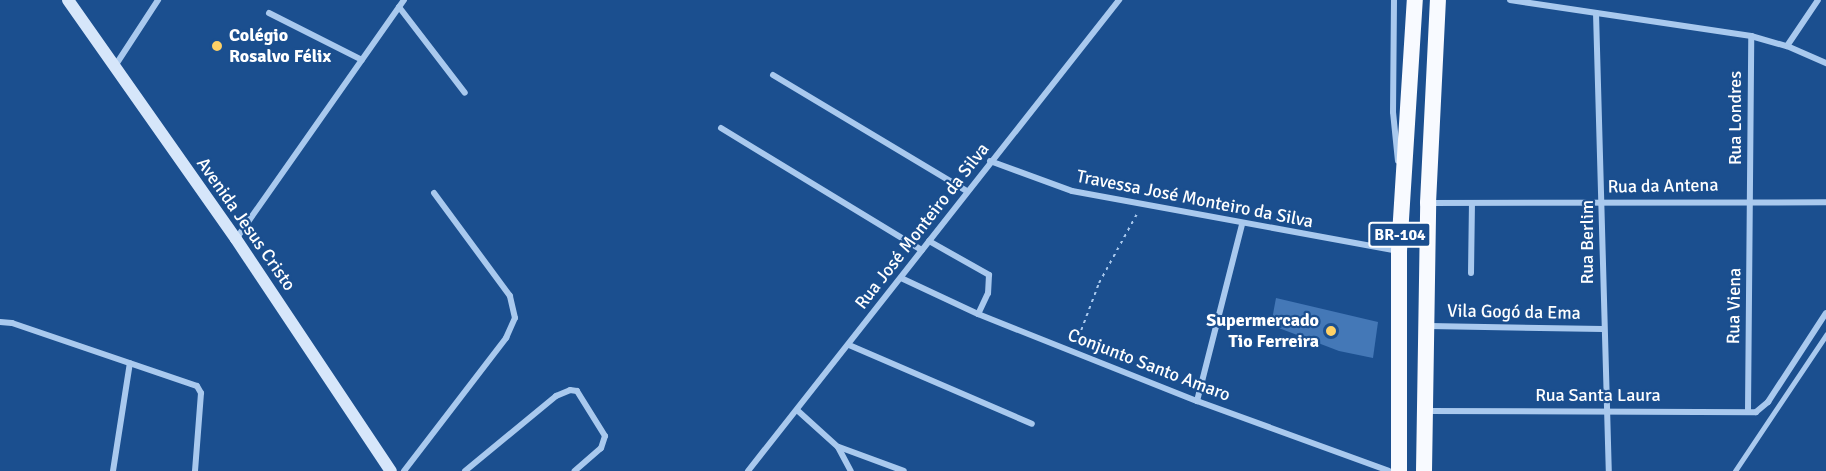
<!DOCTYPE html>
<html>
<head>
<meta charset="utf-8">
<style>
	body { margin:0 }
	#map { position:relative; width:1826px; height:471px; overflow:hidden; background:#1b4f8f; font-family:Signika,sans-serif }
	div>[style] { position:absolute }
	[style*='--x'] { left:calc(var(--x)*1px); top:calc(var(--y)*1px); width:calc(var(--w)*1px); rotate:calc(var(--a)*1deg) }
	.building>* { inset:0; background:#4478b7 }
	.path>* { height:2px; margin-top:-1px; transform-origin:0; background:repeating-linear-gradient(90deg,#a9c9ee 0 3px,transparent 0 7.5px) }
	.service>* { height:4.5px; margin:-2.25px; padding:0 2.25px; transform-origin:2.25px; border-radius:2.25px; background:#a9c9ee }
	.minor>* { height:6px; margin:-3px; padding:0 3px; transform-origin:3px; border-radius:3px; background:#a9c9ee }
	.secondary>* { height:12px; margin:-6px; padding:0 6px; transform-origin:6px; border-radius:6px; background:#d6e6fa }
	.trunk>* { height:16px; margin:-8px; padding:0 8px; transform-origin:8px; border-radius:8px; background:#f8faff }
	.dots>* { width:16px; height:16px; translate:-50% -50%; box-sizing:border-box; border:3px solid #1b4f8f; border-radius:50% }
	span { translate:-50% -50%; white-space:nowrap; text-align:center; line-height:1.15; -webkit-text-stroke:4.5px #1b4f8f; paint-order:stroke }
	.shield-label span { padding:2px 4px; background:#1b4f8f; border:2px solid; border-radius:4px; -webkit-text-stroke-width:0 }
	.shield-label { font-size:16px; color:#fff; font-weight:700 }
	.poi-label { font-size:18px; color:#fff; font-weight:700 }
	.left { translate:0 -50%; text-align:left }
	.right { translate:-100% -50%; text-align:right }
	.street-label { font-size:18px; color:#fff }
</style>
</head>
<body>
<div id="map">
	<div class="building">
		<i style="clip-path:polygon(1276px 298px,1378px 322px,1373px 358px,1339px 351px,1271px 325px)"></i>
	</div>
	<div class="path">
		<i style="--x:1076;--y:344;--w:65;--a:-69.3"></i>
		<i style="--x:1099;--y:283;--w:79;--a:-61.2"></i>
	</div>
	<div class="service">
		<i style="--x:1735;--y:471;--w:164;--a:-56.2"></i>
	</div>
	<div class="minor">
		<i style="--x:1394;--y:0;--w:112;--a:90.5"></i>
		<i style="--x:1393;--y:112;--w:49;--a:84.2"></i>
		<i style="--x:1510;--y:0;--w:244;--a:8.5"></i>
		<i style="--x:1751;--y:36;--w:37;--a:16"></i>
		<i style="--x:1787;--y:46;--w:43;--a:23.6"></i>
		<i style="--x:399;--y:7;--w:108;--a:52.5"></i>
		<i style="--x:269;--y:13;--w:104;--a:26.8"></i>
		<i style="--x:1596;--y:13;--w:458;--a:88.4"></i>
		<i style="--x:1787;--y:46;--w:55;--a:-56"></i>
		<i style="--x:115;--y:66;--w:79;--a:-56.9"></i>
		<i style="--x:773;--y:75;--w:226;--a:30.9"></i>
		<i style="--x:721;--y:128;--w:235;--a:31.3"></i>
		<i style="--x:990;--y:161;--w:87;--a:20.1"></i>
		<i style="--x:1072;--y:191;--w:332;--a:10.4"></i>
		<i style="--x:1429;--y:203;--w:397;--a:-0.1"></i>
		<i style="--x:236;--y:239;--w:292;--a:-54.9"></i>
		<i style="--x:929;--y:241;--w:69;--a:29.5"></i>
		<i style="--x:989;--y:275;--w:18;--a:93"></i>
		<i style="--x:988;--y:293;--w:23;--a:115"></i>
		<i style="--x:1471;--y:273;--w:70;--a:-89.2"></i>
		<i style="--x:901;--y:278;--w:85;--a:25.1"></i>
		<i style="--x:978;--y:314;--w:236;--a:21.7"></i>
		<i style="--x:1197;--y:401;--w:204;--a:20"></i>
		<i style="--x:0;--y:322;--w:12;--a:5"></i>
		<i style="--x:12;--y:323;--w:195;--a:18.8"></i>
		<i style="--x:197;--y:386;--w:8;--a:60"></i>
		<i style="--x:201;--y:393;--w:78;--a:94.4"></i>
		<i style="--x:1429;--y:326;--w:174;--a:1"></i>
		<i style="--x:849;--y:345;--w:199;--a:23.3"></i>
		<i style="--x:1197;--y:401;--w:182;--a:-75.7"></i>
		<i style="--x:797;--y:410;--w:55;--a:42.1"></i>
		<i style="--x:838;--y:447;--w:27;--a:62"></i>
		<i style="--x:1427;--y:411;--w:329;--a:0.2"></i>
		<i style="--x:1756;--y:412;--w:16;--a:-40"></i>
		<i style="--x:1768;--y:402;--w:106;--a:-56.9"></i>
		<i style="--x:1748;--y:411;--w:375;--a:-89.5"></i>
		<i style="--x:839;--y:447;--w:69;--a:20.3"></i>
		<i style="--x:113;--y:471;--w:109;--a:-81.1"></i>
		<i style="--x:404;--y:471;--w:168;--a:-52.5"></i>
		<i style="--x:506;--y:338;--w:22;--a:-66"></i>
		<i style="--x:515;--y:318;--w:23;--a:-103"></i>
		<i style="--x:510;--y:296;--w:128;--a:-126.4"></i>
		<i style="--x:465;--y:471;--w:118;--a:-39.5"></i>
		<i style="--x:556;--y:396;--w:15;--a:-23"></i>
		<i style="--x:570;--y:390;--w:7;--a:8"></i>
		<i style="--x:577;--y:391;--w:53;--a:58.1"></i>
		<i style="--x:605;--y:436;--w:13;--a:108"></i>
		<i style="--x:601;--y:448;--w:35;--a:139"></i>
		<i style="--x:748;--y:471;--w:600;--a:-51.77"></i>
	</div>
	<div class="secondary">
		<i style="--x:68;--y:0;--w:292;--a:54.9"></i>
		<i style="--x:236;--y:239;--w:279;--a:56.3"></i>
	</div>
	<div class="trunk">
		<i style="--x:1399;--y:471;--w:220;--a:-90"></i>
		<i style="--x:1399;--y:251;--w:252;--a:-86.4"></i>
		<i style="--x:1424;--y:471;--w:268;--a:-89.1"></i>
		<i style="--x:1428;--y:203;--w:203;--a:-87.2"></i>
	</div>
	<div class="dots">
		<i style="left:217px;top:46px;background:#ffd166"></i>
		<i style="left:1331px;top:331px;background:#ffd166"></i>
	</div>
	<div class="shield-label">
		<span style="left:1400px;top:235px">BR-104</span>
	</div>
	<div class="poi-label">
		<span class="left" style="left:229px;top:46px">Colégio<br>Rosalvo Félix</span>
		<span class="right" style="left:1319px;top:331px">Supermercado<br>Tio Ferreira</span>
	</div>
	<div class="street-label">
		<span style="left:1735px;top:118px;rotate:-90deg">Rua Londres</span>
		<span style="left:1663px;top:186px;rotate:-1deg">Rua da Antena</span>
		<span style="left:1195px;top:199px;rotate:11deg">Travessa José Monteiro da Silva</span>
		<span style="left:246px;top:224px;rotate:55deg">Avenida Jesus Cristo</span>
		<span style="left:922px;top:226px;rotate:-52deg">Rua José Monteiro da Silva</span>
		<span style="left:1587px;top:242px;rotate:-90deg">Rua Berlim</span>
		<span style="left:1734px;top:306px;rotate:-89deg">Rua Viena</span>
		<span style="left:1514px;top:312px;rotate:1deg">Vila Gogó da Ema</span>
		<span style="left:1149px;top:365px;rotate:21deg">Conjunto Santo Amaro</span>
		<span style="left:1598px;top:395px">Rua Santa Laura</span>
	</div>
</div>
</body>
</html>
